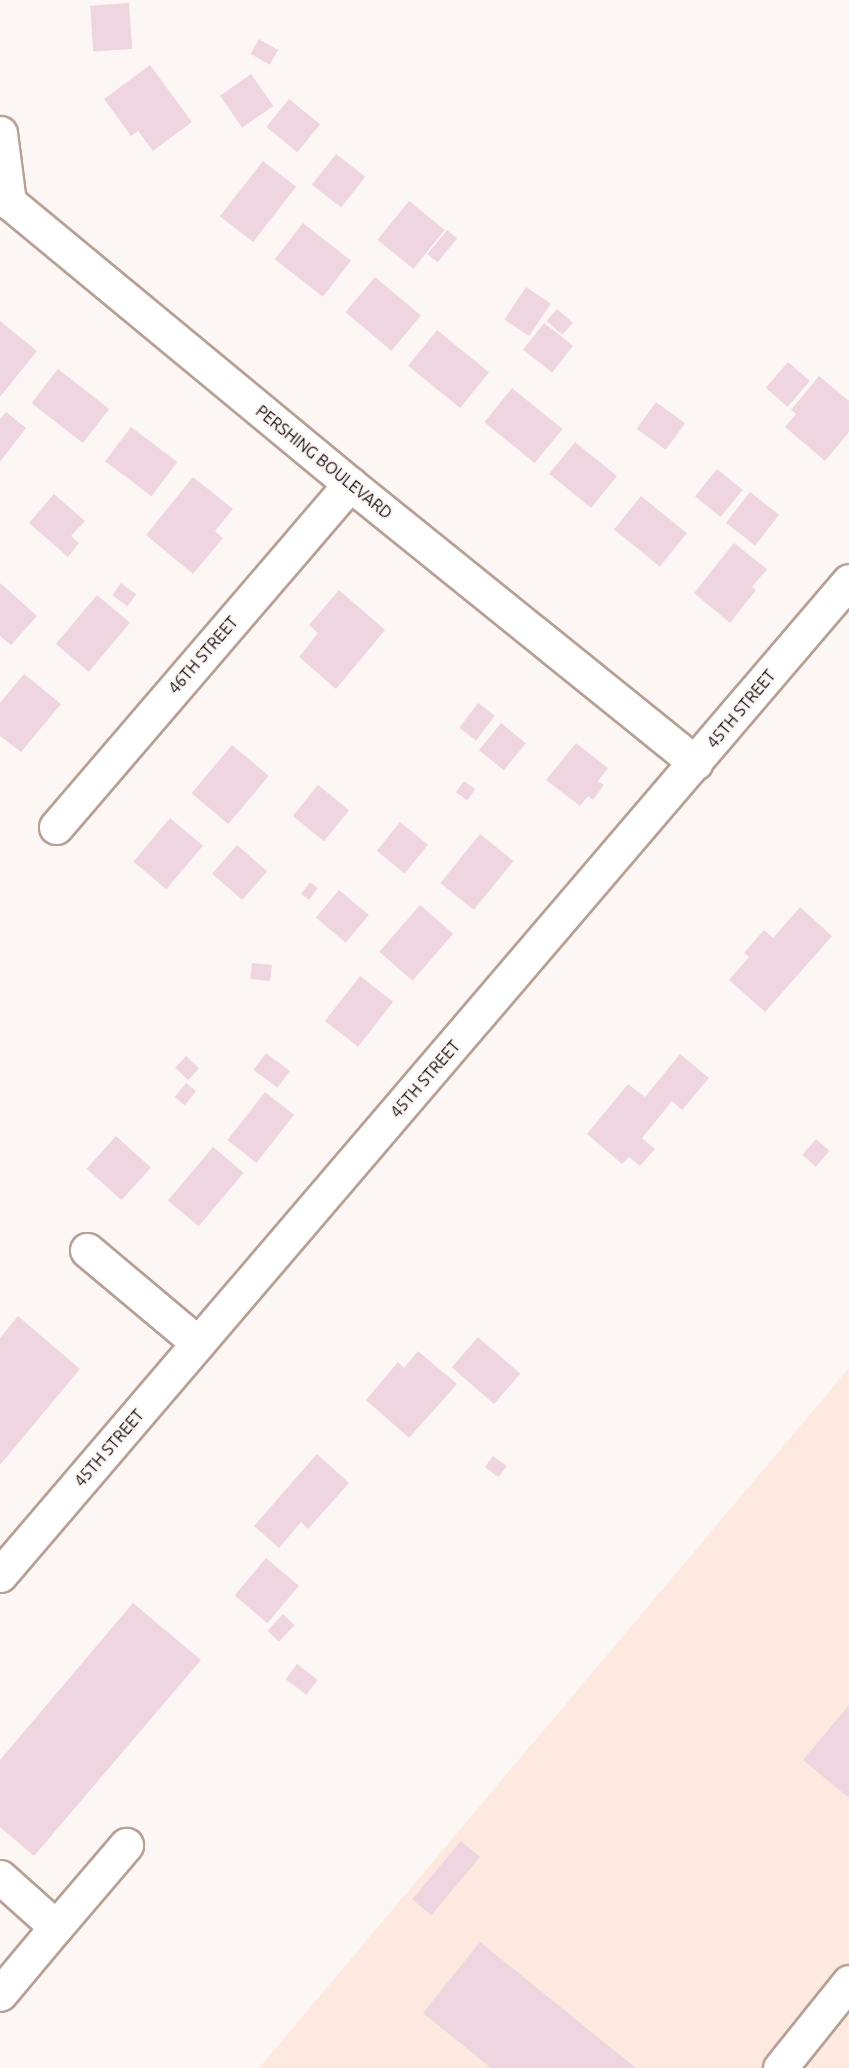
<!DOCTYPE html>
<html>
<head>
<meta charset="utf-8">
<style>
	body { margin:0 }
	#map { position:relative; width:849px; height:2068px; overflow:hidden; background:#fcf7f5; font-family:Ubuntu,sans-serif }
	div>[style] { position:absolute }
	[style*='--x'] { left:calc(var(--x)*1px); top:calc(var(--y)*1px); width:calc(var(--w)*1px); rotate:calc(var(--a)*1deg) }
	.built>* { inset:0; background:#fde9e0 }
	.building>* { inset:0; background:#efd5df; transform-origin:0 0 }
	.roads { filter:drop-shadow(2px 0 #b7a095) drop-shadow(-2px 0 #b7a095) drop-shadow(0 2px #b7a095) drop-shadow(0 -2px #b7a095) }
	.minor>* { height:33px; margin:-16.5px; padding:0 16.5px; transform-origin:16.5px; border-radius:16.5px; background:#fff }
	span { translate:-50% -50%; white-space:nowrap; text-align:center; line-height:1.15; -webkit-text-stroke:4.5px #fcf7f5; paint-order:stroke }
	.street-label { font-size:16px; color:#160e0a }
</style>
</head>
<body>
<div id="map">
	<div class="built">
		<i style="clip-path:polygon(849px 1368px,849px 2068px,259px 2068px)"></i>
	</div>
	<div class="building">
		<i style="left:129px;top:3px;width:46px;height:39px;rotate:86deg"></i>
		<i style="left:259px;top:39px;width:22px;height:17px;rotate:30deg"></i>
		<i style="clip-path:polygon(150px 65px,192px 122px,153px 151px,138px 131px,131px 136px,104px 99px)"></i>
		<i style="left:251px;top:74px;width:39px;height:38px;rotate:55deg"></i>
		<i style="left:289px;top:99px;width:40px;height:36px;rotate:39deg"></i>
		<i style="left:336px;top:154px;width:37px;height:39px;rotate:38deg"></i>
		<i style="left:263px;top:161px;width:42px;height:70px;rotate:38deg"></i>
		<i style="left:409px;top:201px;width:46px;height:50px;rotate:39deg"></i>
		<i style="left:303px;top:223px;width:61px;height:46px;rotate:38deg"></i>
		<i style="left:447px;top:230px;width:13px;height:31px;rotate:39deg"></i>
		<i style="left:375px;top:277px;width:60px;height:46px;rotate:40deg"></i>
		<i style="left:526px;top:287px;width:30px;height:39px;rotate:34deg"></i>
		<i style="left:557px;top:309px;width:21px;height:16px;rotate:41deg"></i>
		<i style="clip-path:polygon(0 321px,37px 351px,0 397px)"></i>
		<i style="left:544px;top:323px;width:37px;height:34px;rotate:38deg"></i>
		<i style="left:437px;top:330px;width:67px;height:46px;rotate:39deg"></i>
		<i style="left:788px;top:362px;width:29px;height:34px;rotate:41deg"></i>
		<i style="left:58px;top:369px;width:65px;height:43px;rotate:38deg"></i>
		<i style="clip-path:polygon(819px 376px,849px 401px,849px 432px,825px 461px,785px 427px,796px 414px,791px 410px)"></i>
		<i style="left:512px;top:388px;width:65px;height:44px;rotate:39deg"></i>
		<i style="left:656px;top:402px;width:36px;height:33px;rotate:36deg"></i>
		<i style="clip-path:polygon(6px 412px,26px 428px,0 462px,0 419px)"></i>
		<i style="left:131px;top:427px;width:58px;height:43px;rotate:37deg"></i>
		<i style="left:575px;top:442px;width:54px;height:41px;rotate:39deg"></i>
		<i style="left:717px;top:469px;width:33px;height:35px;rotate:39deg"></i>
		<i style="clip-path:polygon(193px 477px,233px 509px,215px 531px,223px 538px,193px 574px,146px 535px)"></i>
		<i style="left:750px;top:492px;width:37px;height:39px;rotate:38deg"></i>
		<i style="clip-path:polygon(54px 494px,85px 521px,71px 536px,79px 543px,68px 557px,29px 523px)"></i>
		<i style="left:641px;top:496px;width:59px;height:43px;rotate:39deg"></i>
		<i style="clip-path:polygon(734px 543px,767px 569px,752px 587px,756px 590px,730px 623px,694px 593px)"></i>
		<i style="clip-path:polygon(0 583px,37px 616px,11px 645px,0 636px)"></i>
		<i style="left:121px;top:583px;width:19px;height:15px;rotate:36deg"></i>
		<i style="clip-path:polygon(339px 590px,385px 630px,336px 689px,299px 657px,318px 633px,309px 625px)"></i>
		<i style="left:97px;top:595px;width:43px;height:64px;rotate:40deg"></i>
		<i style="clip-path:polygon(24px 674px,61px 704px,21px 752px,0 736px,0 703px)"></i>
		<i style="left:478px;top:703px;width:21px;height:31px;rotate:37deg"></i>
		<i style="left:501px;top:723px;width:32px;height:35px;rotate:39deg"></i>
		<i style="clip-path:polygon(576px 743px,608px 768px,598px 781px,604px 785px,593px 800px,588px 796px,580px 806px,546px 780px)"></i>
		<i style="left:232px;top:745px;width:48px;height:63px;rotate:40deg"></i>
		<i style="left:464px;top:781px;width:14px;height:14px;rotate:36deg"></i>
		<i style="left:318px;top:785px;width:40px;height:40px;rotate:39deg"></i>
		<i style="left:170px;top:818px;width:43px;height:57px;rotate:40deg"></i>
		<i style="left:400px;top:822px;width:36px;height:37px;rotate:39deg"></i>
		<i style="left:480px;top:834px;width:43px;height:63px;rotate:39deg"></i>
		<i style="left:237px;top:845px;width:40px;height:38px;rotate:41deg"></i>
		<i style="left:310px;top:882px;width:10px;height:15px;rotate:37deg"></i>
		<i style="left:339px;top:890px;width:39px;height:36px;rotate:40deg"></i>
		<i style="left:420px;top:905px;width:44px;height:62px;rotate:41deg"></i>
		<i style="clip-path:polygon(800px 907px,832px 936px,765px 1012px,729px 980px,749px 957px,744px 953px,764px 930px,773px 938px)"></i>
		<i style="left:252px;top:963px;width:20px;height:16px;rotate:6deg"></i>
		<i style="left:360px;top:976px;width:42px;height:57px;rotate:38deg"></i>
		<i style="left:266px;top:1053px;width:30px;height:21px;rotate:37deg"></i>
		<i style="clip-path:polygon(680px 1054px,709px 1078px,682px 1110px,672px 1101px,642px 1138px,655px 1149px,640px 1166px,629px 1157px,622px 1164px,587px 1134px,628px 1084px,645px 1097px)"></i>
		<i style="left:186px;top:1056px;width:18px;height:16px;rotate:43deg"></i>
		<i style="left:186px;top:1083px;width:13px;height:18px;rotate:39deg"></i>
		<i style="left:265px;top:1092px;width:37px;height:61px;rotate:38deg"></i>
		<i style="left:116px;top:1136px;width:47px;height:44px;rotate:42deg"></i>
		<i style="left:816px;top:1139px;width:18px;height:21px;rotate:41deg"></i>
		<i style="left:213px;top:1147px;width:40px;height:70px;rotate:40deg"></i>
		<i style="clip-path:polygon(18px 1316px,80px 1369px,0 1465px,0 1338px)"></i>
		<i style="left:478px;top:1337px;width:56px;height:40px;rotate:41deg"></i>
		<i style="clip-path:polygon(418px 1351px,457px 1384px,409px 1438px,366px 1400px,398px 1362px,404px 1368px)"></i>
		<i style="clip-path:polygon(317px 1454px,349px 1483px,308px 1529px,301px 1522px,279px 1548px,254px 1526px)"></i>
		<i style="left:493px;top:1456px;width:17px;height:14px;rotate:36deg"></i>
		<i style="left:266px;top:1558px;width:43px;height:49px;rotate:40deg"></i>
		<i style="clip-path:polygon(133px 1603px,201px 1660px,34px 1856px,0 1827px,0 1760px)"></i>
		<i style="left:283px;top:1614px;width:16px;height:23px;rotate:43deg"></i>
		<i style="left:297px;top:1664px;width:26px;height:19px;rotate:37deg"></i>
		<i style="clip-path:polygon(849px 1705px,849px 1798px,803px 1760px)"></i>
		<i style="left:461px;top:1841px;width:25px;height:76px;rotate:40deg"></i>
		<i style="clip-path:polygon(480px 1942px,636px 2068px,491px 2068px,423px 2013px)"></i>
	</div>
	<div class="roads">
		<div class="minor">
			<i style="--x:0;--y:133;--w:70;--a:82.6"></i>
			<i style="--x:9;--y:202;--w:442;--a:39.6"></i>
			<i style="--x:350;--y:484;--w:444;--a:38.9"></i>
			<i style="--x:56;--y:827;--w:452;--a:-49.4"></i>
			<i style="--x:87;--y:1250;--w:145;--a:40"></i>
			<i style="--x:0;--y:1575;--w:1307;--a:-49.5"></i>
			<i style="--x:0;--y:1877;--w:75;--a:41.8"></i>
			<i style="--x:56;--y:1927;--w:87;--a:129.9"></i>
			<i style="--x:56;--y:1927;--w:108;--a:-49.5"></i>
			<i style="--x:780;--y:2068;--w:110;--a:-51.3"></i>
		</div>
	</div>
	<div class="street-label">
		<span style="left:324px;top:462px;rotate:39deg">PERSHING BOULEVARD</span>
		<span style="left:203px;top:655px;rotate:-49deg">46TH STREET</span>
		<span style="left:741px;top:709px;rotate:-50deg">45TH STREET</span>
		<span style="left:425px;top:1079px;rotate:-49deg">45TH STREET</span>
		<span style="left:109px;top:1448px;rotate:-49deg">45TH STREET</span>
	</div>
</div>
</body>
</html>
